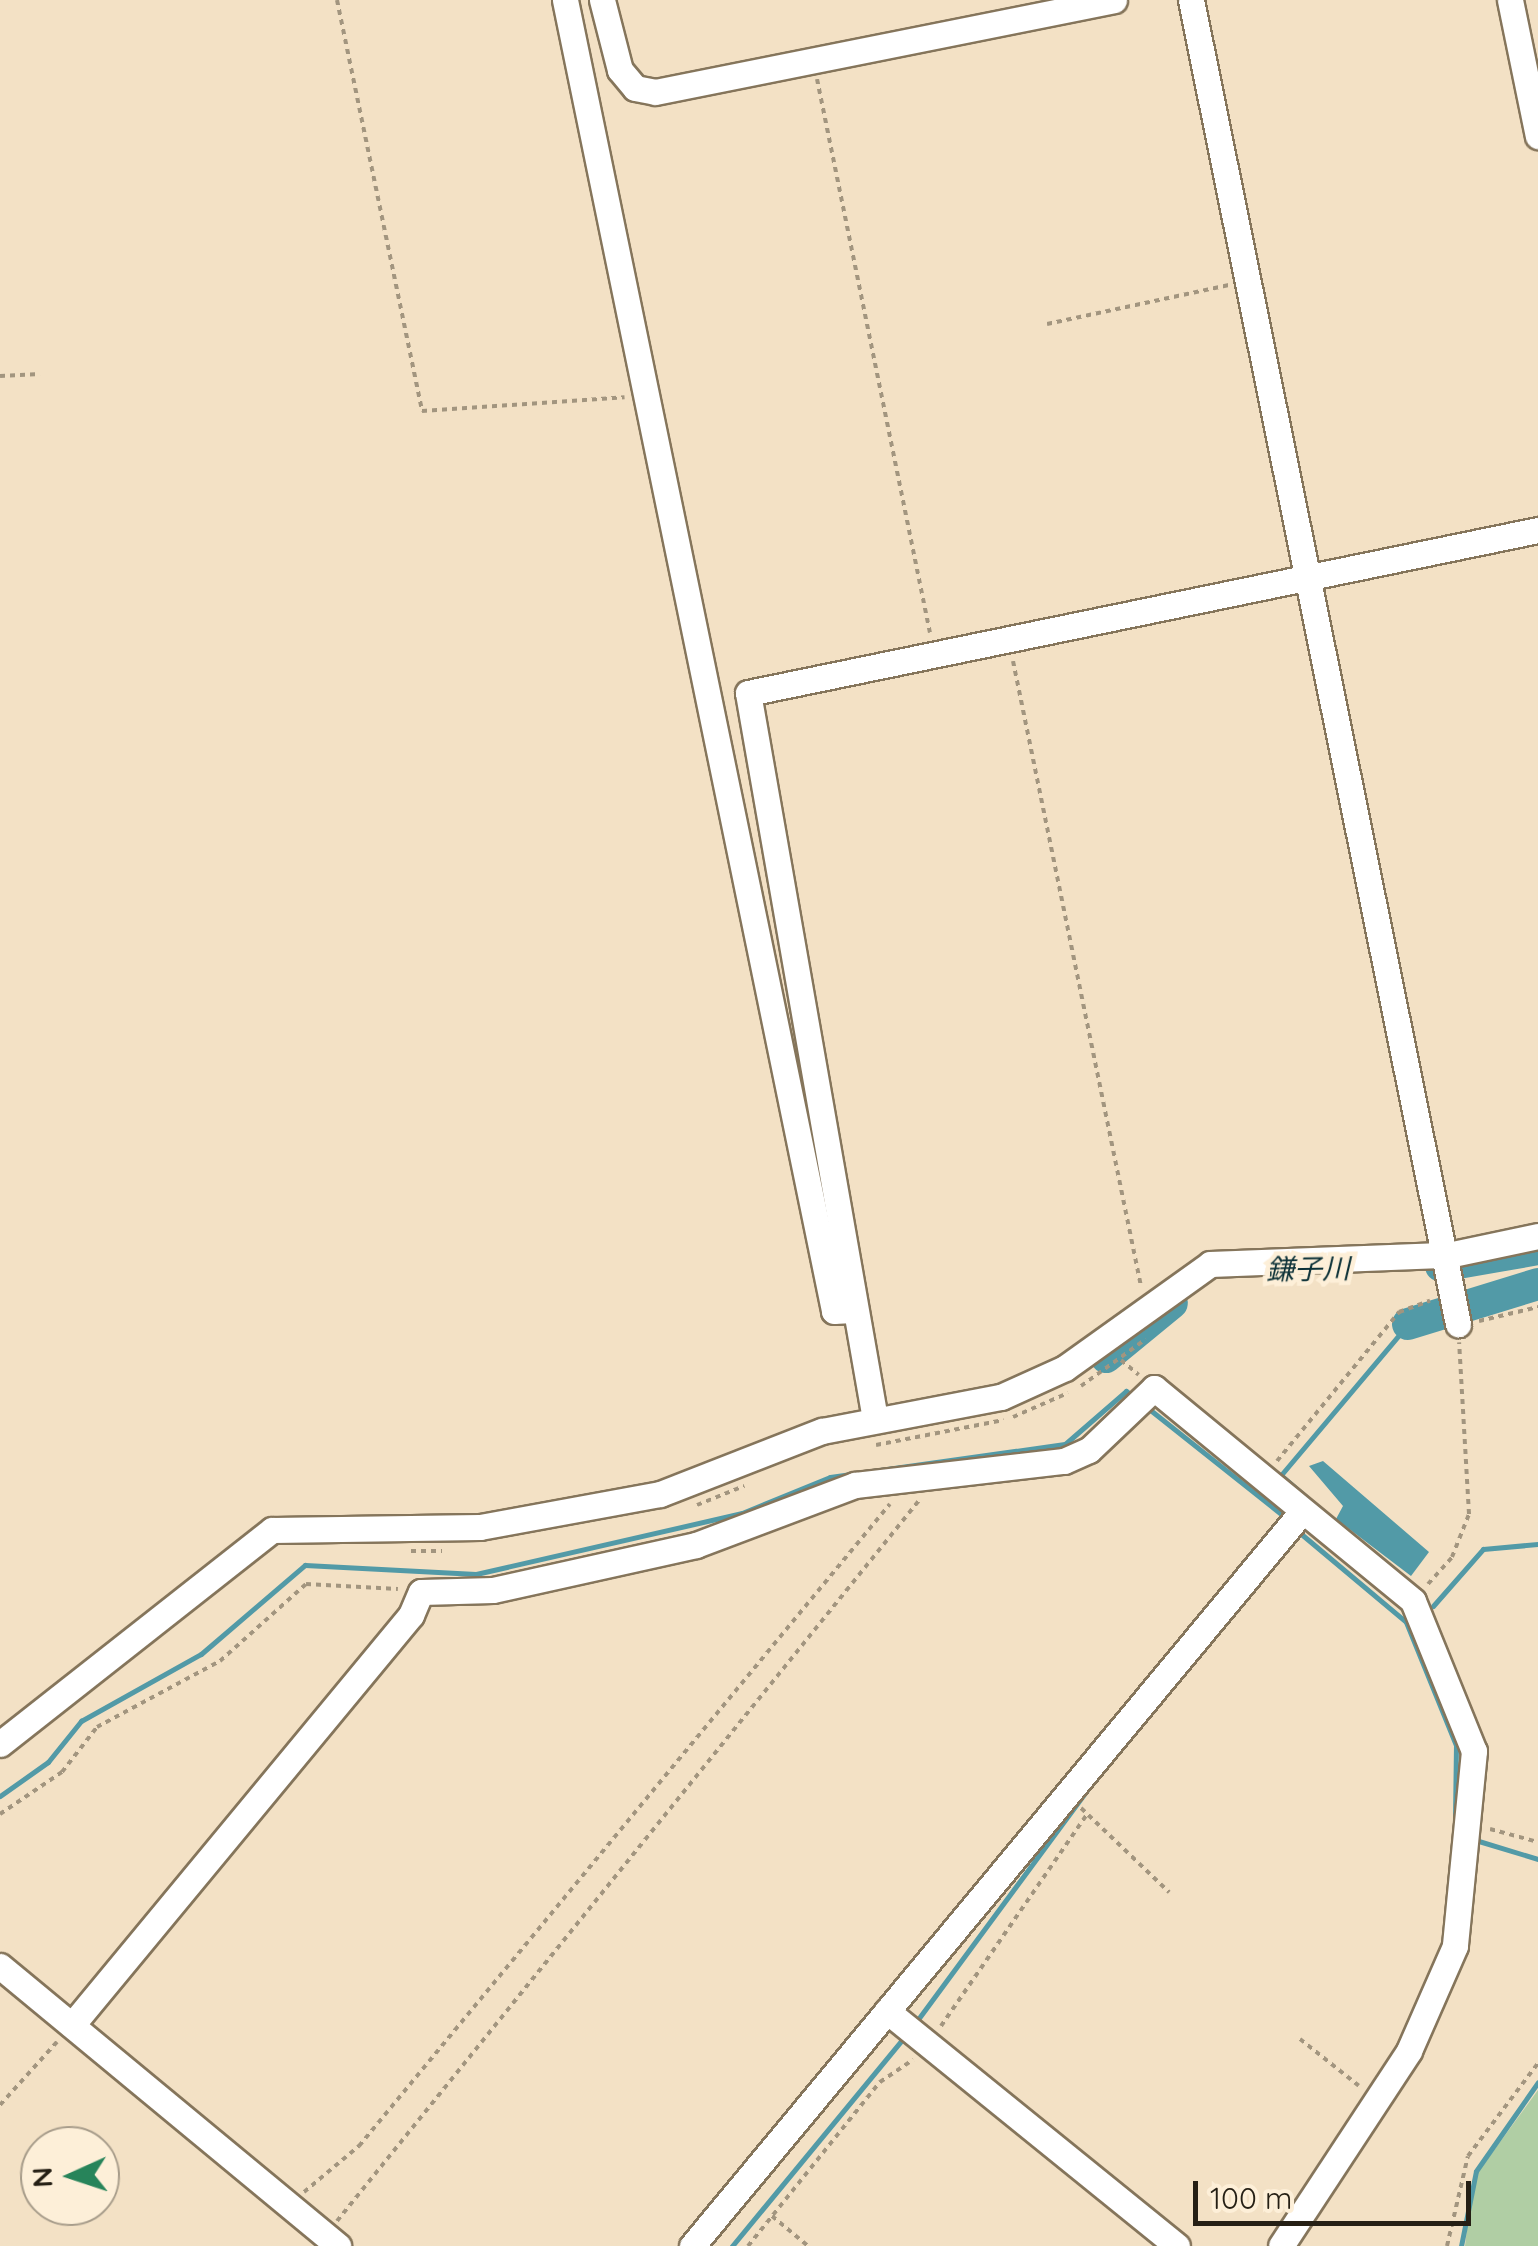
<!DOCTYPE html>
<html>
<head>
<meta charset="utf-8">
<style>
	body { margin:0 }
	#map { position:relative; width:1538px; height:2246px; overflow:hidden; background:#f3e1c5; font-family:Quicksand,"Noto Sans JP",sans-serif }
	div>[style] { position:absolute }
	[style*='--x'] { left:calc(var(--x)*1px); top:calc(var(--y)*1px); width:calc(var(--w)*1px); rotate:calc(var(--a)*1deg) }
	.green>* { inset:0; background:#b0cea4 }
	.water>* { inset:0; background:#529aa7 }
	.stream>* { height:5px; margin:-2.5px; padding:0 2.5px; transform-origin:2.5px; border-radius:2.5px; background:#529aa7 }
	.river>* { height:32px; margin:-16px; padding:0 16px; transform-origin:16px; border-radius:16px; background:#529aa7 }
	.path>* { height:4px; margin-top:-2px; transform-origin:0; background:repeating-linear-gradient(90deg,#a2957f 0 5px,transparent 0 10px) }
	.roads { filter:drop-shadow(2px 0 #85755b) drop-shadow(-2px 0 #85755b) drop-shadow(0 2px #85755b) drop-shadow(0 -2px #85755b) }
	.minor>* { height:25px; margin:-12.5px; padding:0 12.5px; transform-origin:12.5px; border-radius:12.5px; background:#fff }
	span { translate:-50% -50%; white-space:nowrap; text-align:center; line-height:1.15; -webkit-text-stroke:9px #fdefd8; paint-order:stroke }
	.water-label { font-size:28px; color:#0c3137; font-style:italic }
	.north { position:absolute; left:20px; top:2126px; width:100px; height:100px; box-sizing:border-box; background:#fdefd8; border:2px solid #a79c8a; border-radius:50%; rotate:267deg; font-size:28px; font-weight:700; line-height:40px; text-align:center; color:#251f14 }
	.north::after { content:''; display:block; margin:auto; width:35px; height:45px; background:#27845a; clip-path:polygon(50% 0,100% 100%,50% 72%,0 100%) }
	.scale { position:absolute; left:1193px; top:2181px; width:278px; height:45px; box-sizing:border-box; border:5px solid #251f14; border-top:0; padding-left:12px; font-size:30px; line-height:35px; white-space:nowrap; color:#251f14; -webkit-text-stroke:8px #fdefd8; paint-order:stroke }
</style>
</head>
<body>
<div id="map">
	<div class="green">
		<i style="clip-path:polygon(1538px 2090px,1538px 2246px,1465px 2246px,1473px 2179px)"></i>
	</div>
	<div class="water">
		<i style="clip-path:polygon(1323px 1461px,1429px 1552px,1411px 1576px,1336px 1519px,1343px 1506px,1309px 1466px)"></i>
	</div>
	<div class="stream">
		<i style="--x:1144;--y:1405;--w:174;--a:38.5"></i>
		<i style="--x:1306;--y:1497;--w:33;--a:-139"></i>
		<i style="--x:1281;--y:1475;--w:197;--a:-49.9"></i>
		<i style="--x:1300;--y:1533;--w:138;--a:40"></i>
		<i style="--x:1406;--y:1622;--w:133;--a:67.9"></i>
		<i style="--x:1456;--y:1745;--w:76;--a:90.8"></i>
		<i style="--x:1433;--y:1606;--w:76;--a:-48.7"></i>
		<i style="--x:1483;--y:1549;--w:55;--a:-5.2"></i>
		<i style="--x:0;--y:1796;--w:59;--a:-35.3"></i>
		<i style="--x:48;--y:1762;--w:53;--a:-51.2"></i>
		<i style="--x:81;--y:1721;--w:137;--a:-29.2"></i>
		<i style="--x:201;--y:1654;--w:137;--a:-40.6"></i>
		<i style="--x:305;--y:1565;--w:171;--a:3"></i>
		<i style="--x:476;--y:1574;--w:273;--a:-12.9"></i>
		<i style="--x:742;--y:1513;--w:95;--a:-22.2"></i>
		<i style="--x:830;--y:1477;--w:237;--a:-8"></i>
		<i style="--x:1065;--y:1444;--w:81;--a:-41"></i>
		<i style="--x:1126;--y:1391;--w:7;--a:34"></i>
		<i style="--x:1472;--y:1839;--w:69;--a:16.9"></i>
		<i style="--x:916;--y:2022;--w:288;--a:-53.6"></i>
		<i style="--x:1087;--y:1790;--w:281;--a:-50.4"></i>
		<i style="--x:732;--y:2246;--w:273;--a:-50.5"></i>
		<i style="--x:1461;--y:2246;--w:76;--a:-78.7"></i>
		<i style="--x:1476;--y:2171;--w:108;--a:-55.1"></i>
	</div>
	<div class="river">
		<i style="--x:1441;--y:1266;--w:98;--a:-9.9"></i>
		<i style="--x:1408;--y:1324;--w:136;--a:-17.1"></i>
		<i style="--x:1106;--y:1357;--w:85;--a:-39.3"></i>
	</div>
	<div class="path">
		<i style="--x:337;--y:0;--w:420;--a:78.3"></i>
		<i style="--x:422;--y:411;--w:203;--a:-3.9"></i>
		<i style="--x:817;--y:79;--w:565;--a:78.47"></i>
		<i style="--x:1047;--y:324;--w:186;--a:-12.1"></i>
		<i style="--x:0;--y:376;--w:40;--a:-2.9"></i>
		<i style="--x:1013;--y:661;--w:638;--a:78.43"></i>
		<i style="--x:1479;--y:1321;--w:61;--a:-13.3"></i>
		<i style="--x:1121;--y:1360;--w:23;--a:40"></i>
		<i style="--x:1081;--y:1386;--w:80;--a:-35.9"></i>
		<i style="--x:1013;--y:1417;--w:60;--a:-23.6"></i>
		<i style="--x:876;--y:1445;--w:130;--a:-11.1"></i>
		<i style="--x:1277;--y:1461;--w:193;--a:-50.7"></i>
		<i style="--x:1399;--y:1312;--w:33;--a:-20"></i>
		<i style="--x:697;--y:1505;--w:51;--a:-22"></i>
		<i style="--x:411;--y:1551;--w:31;--a:0"></i>
		<i style="--x:1428;--y:1584;--w:36;--a:-48"></i>
		<i style="--x:1452;--y:1557;--w:46;--a:-68.4"></i>
		<i style="--x:1469;--y:1514;--w:172;--a:-93.3"></i>
		<i style="--x:1081;--y:1808;--w:122;--a:43.7"></i>
		<i style="--x:0;--y:1814;--w:75;--a:-34.1"></i>
		<i style="--x:62;--y:1772;--w:57;--a:-52.1"></i>
		<i style="--x:97;--y:1727;--w:140;--a:-28.2"></i>
		<i style="--x:220;--y:1661;--w:115;--a:-41.8"></i>
		<i style="--x:306;--y:1584;--w:92;--a:3.1"></i>
		<i style="--x:1490;--y:1829;--w:50;--a:15.2"></i>
		<i style="--x:941;--y:2026;--w:257;--a:-55.4"></i>
		<i style="--x:1300;--y:2039;--w:75;--a:38.5"></i>
		<i style="--x:0;--y:2105;--w:85;--a:-47.9"></i>
		<i style="--x:304;--y:2192;--w:72;--a:-39.9"></i>
		<i style="--x:359;--y:2146;--w:833;--a:-50.41"></i>
		<i style="--x:772;--y:2216;--w:47;--a:39.8"></i>
		<i style="--x:337;--y:2221;--w:929;--a:-51.07"></i>
		<i style="--x:748;--y:2246;--w:211;--a:-51.2"></i>
		<i style="--x:880;--y:2082;--w:40;--a:-34"></i>
		<i style="--x:1447;--y:2246;--w:92;--a:-76.9"></i>
		<i style="--x:1468;--y:2156;--w:116;--a:-53"></i>
	</div>
	<div class="roads">
		<div class="minor">
			<i style="--x:565;--y:0;--w:1338;--a:78.4"></i>
			<i style="--x:834;--y:1311;--w:18;--a:-3"></i>
			<i style="--x:602;--y:0;--w:72;--a:75.6"></i>
			<i style="--x:620;--y:70;--w:23;--a:50"></i>
			<i style="--x:635;--y:88;--w:20;--a:11"></i>
			<i style="--x:655;--y:92;--w:468;--a:-11.3"></i>
			<i style="--x:1191;--y:0;--w:1351;--a:78.6"></i>
			<i style="--x:1510;--y:0;--w:139;--a:78.4"></i>
			<i style="--x:875;--y:1419;--w:737;--a:-99.92"></i>
			<i style="--x:748;--y:693;--w:807;--a:-11.66"></i>
			<i style="--x:0;--y:1744;--w:346;--a:-38.2"></i>
			<i style="--x:272;--y:1530;--w:208;--a:-0.8"></i>
			<i style="--x:480;--y:1527;--w:183;--a:-10.4"></i>
			<i style="--x:660;--y:1494;--w:174;--a:-21.3"></i>
			<i style="--x:822;--y:1431;--w:182;--a:-10.8"></i>
			<i style="--x:1001;--y:1397;--w:70;--a:-24.4"></i>
			<i style="--x:1065;--y:1368;--w:178;--a:-35.6"></i>
			<i style="--x:1210;--y:1264;--w:238;--a:-2.2"></i>
			<i style="--x:1448;--y:1255;--w:92;--a:-11.9"></i>
			<i style="--x:0;--y:1966;--w:439;--a:39.6"></i>
			<i style="--x:887;--y:2011;--w:373;--a:39"></i>
			<i style="--x:72;--y:2025;--w:532;--a:-50.42"></i>
			<i style="--x:411;--y:1615;--w:25;--a:-67"></i>
			<i style="--x:421;--y:1592;--w:72;--a:-1.6"></i>
			<i style="--x:493;--y:1590;--w:208;--a:-12.5"></i>
			<i style="--x:696;--y:1545;--w:170;--a:-20.7"></i>
			<i style="--x:855;--y:1485;--w:210;--a:-6.6"></i>
			<i style="--x:1064;--y:1461;--w:27;--a:-24"></i>
			<i style="--x:1089;--y:1450;--w:90;--a:-43.6"></i>
			<i style="--x:1154;--y:1388;--w:335;--a:39.4"></i>
			<i style="--x:1413;--y:1601;--w:162;--a:67.9"></i>
			<i style="--x:1474;--y:1751;--w:196;--a:95.6"></i>
			<i style="--x:1455;--y:1946;--w:115;--a:113.7"></i>
			<i style="--x:1409;--y:2051;--w:233;--a:123.3"></i>
			<i style="--x:692;--y:2246;--w:952;--a:-50.29"></i>
		</div>
	</div>
	<div class="water-label">
		<span style="left:1308px;top:1269px;rotate:-1deg">鎌子川</span>
	</div>
	<div class="north">N</div>
	<div class="scale">100 m</div>
</div>
</body>
</html>
